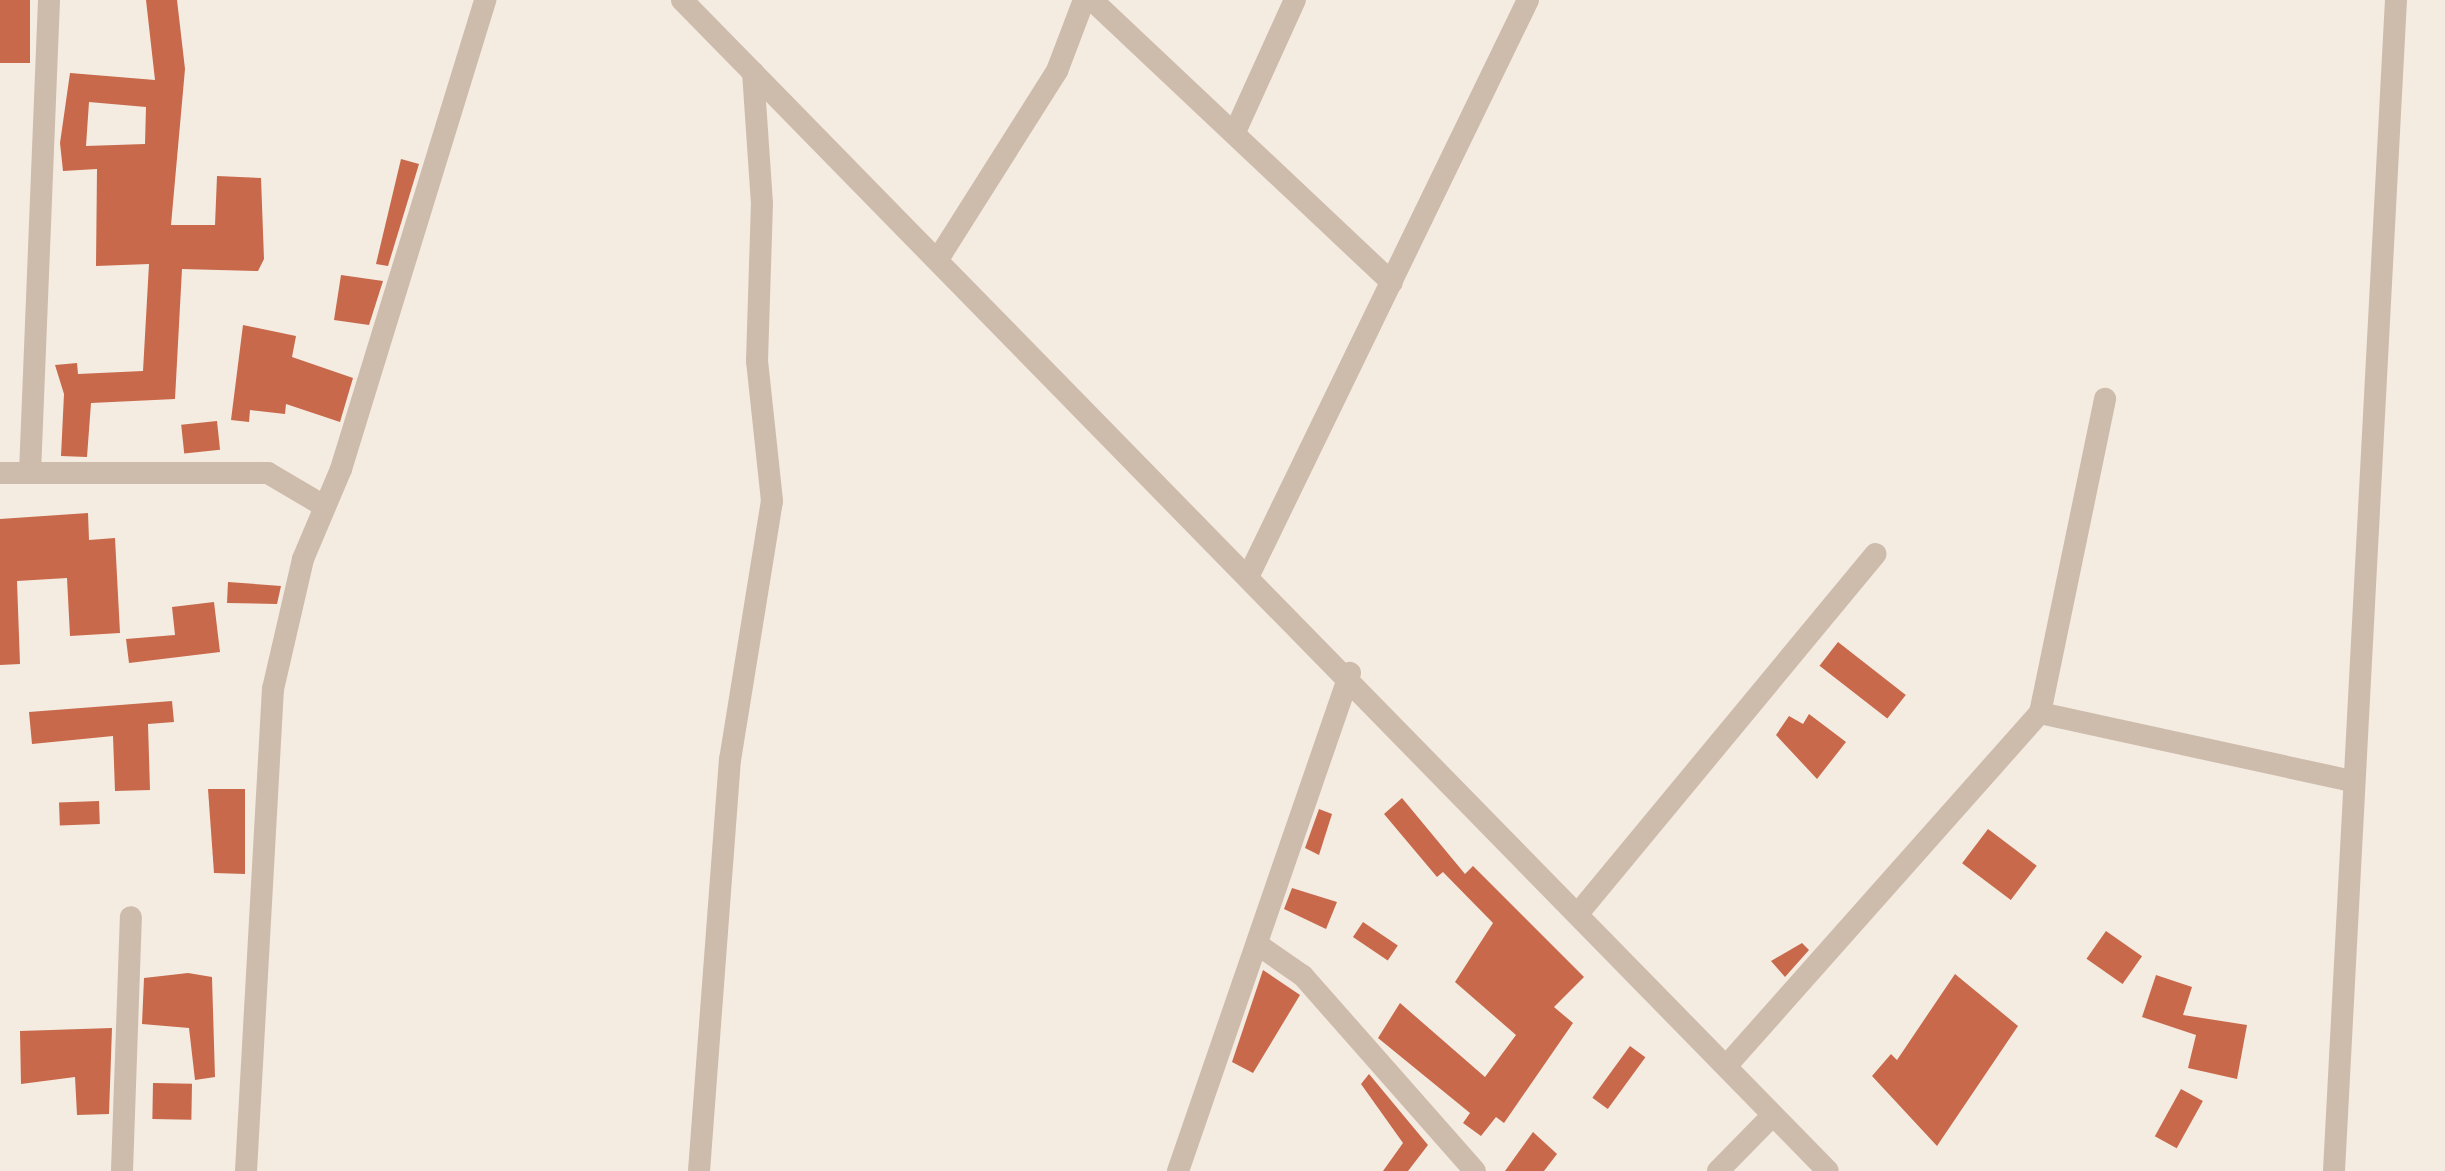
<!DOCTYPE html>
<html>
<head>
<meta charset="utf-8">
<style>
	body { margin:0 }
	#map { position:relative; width:2445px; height:1171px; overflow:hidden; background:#f4ebe1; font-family:"Asap Condensed",sans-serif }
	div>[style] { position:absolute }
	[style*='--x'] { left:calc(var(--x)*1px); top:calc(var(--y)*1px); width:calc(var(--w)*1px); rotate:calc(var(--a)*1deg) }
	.building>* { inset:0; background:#c8694b; transform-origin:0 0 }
	.minor>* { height:22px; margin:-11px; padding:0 11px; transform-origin:11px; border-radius:11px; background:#cdbbac }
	span { translate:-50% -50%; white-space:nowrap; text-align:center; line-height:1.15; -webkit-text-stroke:8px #fbf5ee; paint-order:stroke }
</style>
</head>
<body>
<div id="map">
	<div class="building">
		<i style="left:0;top:0;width:30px;height:63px"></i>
		<i style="clip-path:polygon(evenodd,146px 0,177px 0,185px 69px,171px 225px,215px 225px,217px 176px,261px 178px,264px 259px,258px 271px,182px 269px,175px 399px,91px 403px,87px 457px,61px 456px,64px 394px,55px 365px,77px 363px,78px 374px,143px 371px,149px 264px,96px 266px,97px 169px,63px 171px,60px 143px,70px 73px,155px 80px,146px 0,89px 102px,146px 107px,145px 144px,86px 146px,89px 102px)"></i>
		<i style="clip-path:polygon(401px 159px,419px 164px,388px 266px,376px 264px)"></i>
		<i style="clip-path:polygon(341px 275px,383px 281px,369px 325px,334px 320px)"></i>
		<i style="clip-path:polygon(243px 325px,296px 336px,292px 357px,353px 378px,340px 422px,286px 404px,285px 414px,250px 410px,249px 422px,231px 420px)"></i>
		<i style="left:217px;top:421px;width:29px;height:36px;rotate:84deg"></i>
		<i style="clip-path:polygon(88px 513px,89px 540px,115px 538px,120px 633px,70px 636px,67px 578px,17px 581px,20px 664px,0 665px,0 519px)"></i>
		<i style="clip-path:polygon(228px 582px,281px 586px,277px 604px,227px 603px)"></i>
		<i style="clip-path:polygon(214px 602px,220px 652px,129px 663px,126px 639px,175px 635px,172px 607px)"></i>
		<i style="left:1838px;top:642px;width:86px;height:30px;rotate:38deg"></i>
		<i style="clip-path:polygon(172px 701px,174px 722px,148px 724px,150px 790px,115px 791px,113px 736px,32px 744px,29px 712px)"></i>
		<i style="clip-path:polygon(1809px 714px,1846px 742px,1817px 779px,1776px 735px,1789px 716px,1803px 724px)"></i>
		<i style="clip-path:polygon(208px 789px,245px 789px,245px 874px,214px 873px)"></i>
		<i style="clip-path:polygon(1402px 798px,1465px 874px,1473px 866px,1584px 977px,1554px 1007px,1573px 1023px,1504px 1123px,1496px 1117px,1481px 1136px,1463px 1123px,1470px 1113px,1378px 1038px,1400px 1003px,1485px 1077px,1516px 1035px,1455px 982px,1493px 923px,1443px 872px,1437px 877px,1384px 814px)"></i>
		<i style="left:99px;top:801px;width:23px;height:40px;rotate:88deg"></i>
		<i style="clip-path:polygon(1319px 809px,1332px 814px,1319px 855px,1305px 848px)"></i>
		<i style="left:1988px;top:829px;width:61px;height:43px;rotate:37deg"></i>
		<i style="clip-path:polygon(1292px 888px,1337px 902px,1326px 929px,1284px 909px)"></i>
		<i style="left:1363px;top:922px;width:42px;height:18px;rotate:34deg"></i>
		<i style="left:2106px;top:931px;width:44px;height:34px;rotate:35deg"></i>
		<i style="clip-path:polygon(1802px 943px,1809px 950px,1785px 977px,1771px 961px)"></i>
		<i style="clip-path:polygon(1263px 970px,1300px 995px,1253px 1073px,1232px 1062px)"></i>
		<i style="clip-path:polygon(188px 973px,212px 977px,215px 1077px,195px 1080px,189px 1028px,142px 1024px,144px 978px)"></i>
		<i style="clip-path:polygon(1955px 974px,2018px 1026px,1937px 1146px,1872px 1076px,1891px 1054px,1897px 1060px)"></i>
		<i style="clip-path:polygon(2156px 975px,2192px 987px,2183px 1015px,2247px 1025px,2237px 1079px,2188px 1068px,2196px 1035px,2142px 1017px)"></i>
		<i style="clip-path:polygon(112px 1028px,109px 1114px,77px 1115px,75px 1077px,21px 1084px,20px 1031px)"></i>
		<i style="left:1630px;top:1046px;width:19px;height:64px;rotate:36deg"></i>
		<i style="clip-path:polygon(1369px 1074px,1428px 1145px,1408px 1171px,1383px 1171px,1403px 1143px,1361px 1084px)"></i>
		<i style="left:153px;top:1083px;width:39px;height:36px;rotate:1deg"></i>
		<i style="left:2181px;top:1089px;width:25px;height:54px;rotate:29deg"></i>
		<i style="clip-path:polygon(1533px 1132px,1557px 1154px,1544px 1171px,1505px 1171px)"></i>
	</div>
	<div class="minor">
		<i style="--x:682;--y:0;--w:1638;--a:45.62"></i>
		<i style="--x:1092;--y:0;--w:412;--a:43.3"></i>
		<i style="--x:1235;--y:132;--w:145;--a:-65.6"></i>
		<i style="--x:940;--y:256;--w:219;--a:-57.7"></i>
		<i style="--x:1057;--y:71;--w:76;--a:-69.2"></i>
		<i style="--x:0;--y:473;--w:268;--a:0"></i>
		<i style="--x:268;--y:473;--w:65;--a:30.5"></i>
		<i style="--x:30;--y:473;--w:473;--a:-87.7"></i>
		<i style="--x:1250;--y:573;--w:637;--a:-64.12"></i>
		<i style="--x:2040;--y:713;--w:321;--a:-78.3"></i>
		<i style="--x:1581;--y:910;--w:462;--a:-50.4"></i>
		<i style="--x:1257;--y:944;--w:56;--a:34.8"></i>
		<i style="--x:1303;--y:976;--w:260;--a:48.6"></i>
		<i style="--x:1729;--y:1063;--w:468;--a:-48.4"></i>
		<i style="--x:2040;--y:713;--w:318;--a:12.3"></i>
		<i style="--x:122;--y:1171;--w:254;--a:-88"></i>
		<i style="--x:246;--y:1171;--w:483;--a:-86.8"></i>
		<i style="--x:273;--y:689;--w:133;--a:-77"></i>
		<i style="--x:303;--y:559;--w:98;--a:-67.1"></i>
		<i style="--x:341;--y:469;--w:491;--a:-72.9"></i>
		<i style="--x:699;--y:1171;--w:412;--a:-85.7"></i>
		<i style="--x:730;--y:760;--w:262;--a:-80.8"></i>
		<i style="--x:772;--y:501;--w:141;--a:-96.1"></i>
		<i style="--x:757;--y:361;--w:157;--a:-88.2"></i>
		<i style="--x:762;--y:204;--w:132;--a:-93.9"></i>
		<i style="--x:1178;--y:1171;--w:527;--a:-70.95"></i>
		<i style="--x:1718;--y:1171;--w:77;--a:-45.5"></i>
		<i style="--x:2334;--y:1171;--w:1173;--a:-86.97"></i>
	</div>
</div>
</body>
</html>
